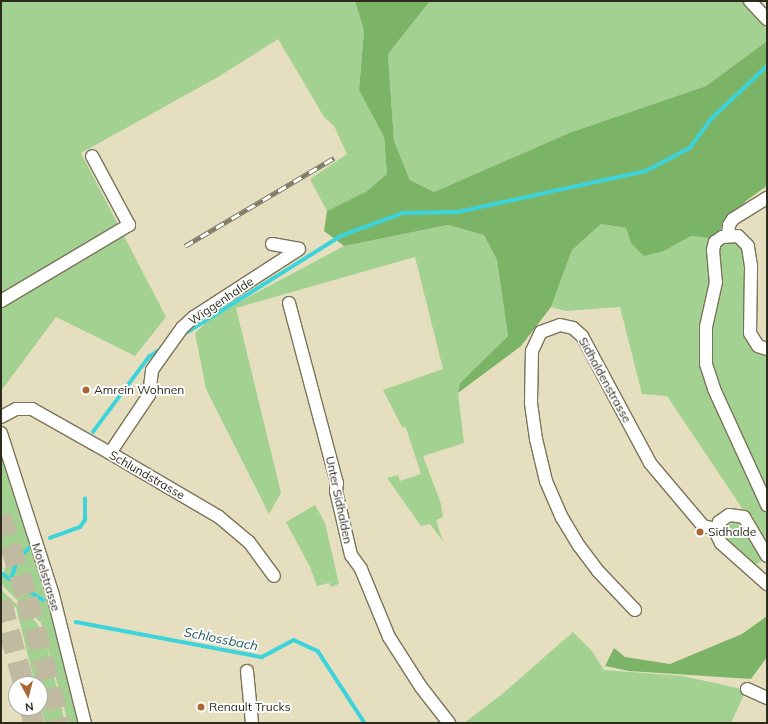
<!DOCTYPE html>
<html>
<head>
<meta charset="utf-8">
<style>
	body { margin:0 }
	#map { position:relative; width:768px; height:724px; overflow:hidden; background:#e5dfc0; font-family:Mulish,sans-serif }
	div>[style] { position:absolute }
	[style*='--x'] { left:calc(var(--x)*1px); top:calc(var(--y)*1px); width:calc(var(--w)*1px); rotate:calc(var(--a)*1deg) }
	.green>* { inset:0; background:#a2d191 }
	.forest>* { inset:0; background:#7cb467 }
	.stream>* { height:3.5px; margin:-1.75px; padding:0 1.75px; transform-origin:1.75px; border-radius:1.75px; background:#3cd4da }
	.motorway-tunnel>* { height:21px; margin-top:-10.5px; transform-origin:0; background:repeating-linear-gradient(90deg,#c0bba0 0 21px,transparent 0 31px) }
	.roads { filter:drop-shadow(1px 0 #7a7458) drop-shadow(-1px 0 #7a7458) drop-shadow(0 1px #7a7458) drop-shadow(0 -1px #7a7458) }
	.minor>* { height:12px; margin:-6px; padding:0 6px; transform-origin:6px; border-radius:6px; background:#fff }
	.rail>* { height:4.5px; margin-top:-2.25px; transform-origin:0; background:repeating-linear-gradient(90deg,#fff 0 9px,#7e7a65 0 18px); box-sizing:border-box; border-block:1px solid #7e7a65 }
	.dots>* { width:11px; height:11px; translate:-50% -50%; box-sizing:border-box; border:2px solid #fff; border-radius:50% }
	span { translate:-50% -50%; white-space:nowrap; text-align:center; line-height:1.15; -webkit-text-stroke:3.5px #fff; paint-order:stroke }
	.street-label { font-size:12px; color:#2d2a1e }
	.poi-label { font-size:12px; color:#2d2a1e }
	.left { translate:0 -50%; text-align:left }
	.water-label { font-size:13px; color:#225d60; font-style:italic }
	.frame { position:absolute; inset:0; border:2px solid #2d2a1e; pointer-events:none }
	.north { position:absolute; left:8px; top:676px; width:40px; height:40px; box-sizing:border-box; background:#fff; border:1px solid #abaaa5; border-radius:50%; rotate:173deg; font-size:11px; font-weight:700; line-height:16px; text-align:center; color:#2d2a1e }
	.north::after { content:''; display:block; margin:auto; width:14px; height:18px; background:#a96833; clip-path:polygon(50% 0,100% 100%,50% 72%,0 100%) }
</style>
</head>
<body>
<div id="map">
	<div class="green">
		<i style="clip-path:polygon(1px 1px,355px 1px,364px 31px,359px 90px,384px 137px,387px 174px,367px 191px,327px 211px,310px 179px,347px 154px,334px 126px,324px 117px,278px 39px,218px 77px,81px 153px,166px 317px,135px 356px,56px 317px,1px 391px)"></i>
		<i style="clip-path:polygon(430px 1px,743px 1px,767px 29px,767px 41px,706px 86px,569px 133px,434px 192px,410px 180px,394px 141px,388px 54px)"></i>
		<i style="clip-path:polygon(601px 224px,626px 228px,631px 243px,664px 251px,691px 236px,709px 238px,707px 252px,712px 279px,701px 329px,699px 354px,702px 368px,767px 510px,767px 545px,752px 515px,742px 508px,667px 396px,642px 394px,620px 307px,566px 311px,551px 307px,572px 250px)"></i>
		<i style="clip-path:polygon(448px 225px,484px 235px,497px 260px,508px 336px,460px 383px,458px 393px,464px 443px,423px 456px,441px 504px,443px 517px,436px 520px,442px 539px,445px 537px,442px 540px,430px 524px,421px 526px,387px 478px,398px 475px,400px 481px,421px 474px,406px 428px,402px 427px,383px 390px,443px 369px,415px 257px,236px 308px,281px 493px,269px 514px,206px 389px,195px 333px,213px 316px,344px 246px)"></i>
		<i style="clip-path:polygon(734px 240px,746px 250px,747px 330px,767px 355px,767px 497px,715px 384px,707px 350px,719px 247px,722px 242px)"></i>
		<i style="clip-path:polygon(1px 452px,46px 593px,80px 723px,68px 723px,41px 623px,3px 586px,1px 581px,7px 561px,1px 546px)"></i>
		<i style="clip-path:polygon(315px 505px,325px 523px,339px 584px,331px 587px,329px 583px,317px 586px,310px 567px,286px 522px)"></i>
		<i style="clip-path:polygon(735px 522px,745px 528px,763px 560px,753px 566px,725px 537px,725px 527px)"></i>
		<i style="clip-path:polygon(1px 590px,36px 622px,45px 638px,65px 723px,45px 723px,40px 703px,40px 684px,35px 684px,16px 607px,7px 609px,1px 602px)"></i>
		<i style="clip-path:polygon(573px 632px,592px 651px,604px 670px,683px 676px,746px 690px,731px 723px,464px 723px,501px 695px)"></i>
	</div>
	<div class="forest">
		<i style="clip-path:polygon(355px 1px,430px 1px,388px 54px,394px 141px,410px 180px,434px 192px,569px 133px,706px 86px,767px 41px,767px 186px,747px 200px,721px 227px,720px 234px,709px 238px,691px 236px,664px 251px,644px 256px,631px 243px,626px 228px,601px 224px,572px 250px,551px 307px,521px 346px,458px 393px,460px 383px,508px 336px,497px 260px,484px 235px,448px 225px,344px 246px,324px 231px,327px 211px,367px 191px,387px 174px,384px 137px,359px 90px,364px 31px)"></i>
		<i style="clip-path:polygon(767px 616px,767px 657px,751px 679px,629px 671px,605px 666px,614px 648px,625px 657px,670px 664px,742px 634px)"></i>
	</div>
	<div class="stream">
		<i style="--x:181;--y:336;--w:189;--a:-32"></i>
		<i style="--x:341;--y:236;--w:66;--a:-20.4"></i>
		<i style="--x:403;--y:213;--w:55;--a:-1"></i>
		<i style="--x:458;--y:212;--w:192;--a:-12.3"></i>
		<i style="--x:646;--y:171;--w:50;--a:-27.6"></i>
		<i style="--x:690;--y:148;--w:36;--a:-54"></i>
		<i style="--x:711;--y:119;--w:77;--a:-43.4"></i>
		<i style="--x:93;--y:432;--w:94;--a:-53.3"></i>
		<i style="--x:149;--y:357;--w:14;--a:-34"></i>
		<i style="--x:50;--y:538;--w:32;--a:-20"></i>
		<i style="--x:80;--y:527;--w:9;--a:-54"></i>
		<i style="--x:85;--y:520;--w:21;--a:-90"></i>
		<i style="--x:1;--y:573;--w:50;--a:32.7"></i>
		<i style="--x:11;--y:580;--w:21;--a:-73"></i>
		<i style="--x:17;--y:560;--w:16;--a:-45"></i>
		<i style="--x:76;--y:622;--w:189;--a:10.7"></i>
		<i style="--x:262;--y:657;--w:36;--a:-28"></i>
		<i style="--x:294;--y:640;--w:26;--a:25"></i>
		<i style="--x:318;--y:651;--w:86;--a:56.9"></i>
	</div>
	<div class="motorway-tunnel">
		<i style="--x:1;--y:515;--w:87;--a:72.6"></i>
		<i style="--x:27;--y:598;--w:129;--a:75.2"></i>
		<i style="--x:1;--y:601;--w:86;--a:74.5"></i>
		<i style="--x:30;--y:708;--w:16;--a:75"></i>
	</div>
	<div class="roads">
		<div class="minor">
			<i style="--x:750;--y:1;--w:25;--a:47"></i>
			<i style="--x:728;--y:235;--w:10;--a:-84"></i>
			<i style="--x:729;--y:225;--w:7;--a:-56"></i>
			<i style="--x:733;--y:219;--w:40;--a:-32"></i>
			<i style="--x:272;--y:244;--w:27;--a:10"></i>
			<i style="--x:1;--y:301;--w:149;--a:-30.7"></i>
			<i style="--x:129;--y:225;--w:78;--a:-118.2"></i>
			<i style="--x:289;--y:303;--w:186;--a:75.1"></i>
			<i style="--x:337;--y:483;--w:8;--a:97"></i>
			<i style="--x:336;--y:491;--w:66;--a:76.8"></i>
			<i style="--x:351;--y:555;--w:17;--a:54"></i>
			<i style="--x:361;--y:569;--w:74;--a:67.6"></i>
			<i style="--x:389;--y:637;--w:59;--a:57.4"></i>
			<i style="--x:421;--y:687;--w:46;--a:52.1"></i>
			<i style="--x:767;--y:349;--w:9;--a:-162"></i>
			<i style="--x:758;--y:346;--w:15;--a:-122"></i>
			<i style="--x:750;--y:333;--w:67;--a:-89.1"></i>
			<i style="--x:751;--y:266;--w:20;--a:-99"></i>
			<i style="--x:748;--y:246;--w:14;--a:-135"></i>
			<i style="--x:738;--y:236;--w:16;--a:176"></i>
			<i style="--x:722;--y:237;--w:9;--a:144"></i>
			<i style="--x:715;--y:242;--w:8;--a:104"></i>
			<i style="--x:713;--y:250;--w:32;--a:85"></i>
			<i style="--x:716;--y:282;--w:46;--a:102.5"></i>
			<i style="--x:706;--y:327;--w:37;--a:90"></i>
			<i style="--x:706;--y:364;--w:26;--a:72"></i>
			<i style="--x:714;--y:389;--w:128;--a:65.4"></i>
			<i style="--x:1;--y:417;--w:17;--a:-28"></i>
			<i style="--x:16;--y:409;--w:16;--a:0"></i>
			<i style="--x:32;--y:409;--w:90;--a:29.4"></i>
			<i style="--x:110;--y:453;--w:126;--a:30.4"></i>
			<i style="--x:219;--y:517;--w:39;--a:40"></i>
			<i style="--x:249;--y:542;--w:42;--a:53.7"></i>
			<i style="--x:1;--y:433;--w:170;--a:72.2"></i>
			<i style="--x:53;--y:595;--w:132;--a:76"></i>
			<i style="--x:110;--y:453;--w:70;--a:-56.1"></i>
			<i style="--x:149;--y:395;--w:25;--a:-83"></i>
			<i style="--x:152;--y:370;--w:52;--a:-54.5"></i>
			<i style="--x:182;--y:328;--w:16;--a:-43"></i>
			<i style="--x:194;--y:317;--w:125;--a:-32.9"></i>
			<i style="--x:767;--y:556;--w:45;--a:-120.5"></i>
			<i style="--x:744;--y:517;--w:15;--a:-172"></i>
			<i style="--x:729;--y:515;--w:12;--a:145"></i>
			<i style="--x:719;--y:522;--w:11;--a:105"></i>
			<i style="--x:716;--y:533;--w:11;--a:63"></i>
			<i style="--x:721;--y:543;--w:62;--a:41.7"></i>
			<i style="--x:635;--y:610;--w:54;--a:-133.5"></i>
			<i style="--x:598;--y:571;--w:31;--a:-127"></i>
			<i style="--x:579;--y:546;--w:33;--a:-121"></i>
			<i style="--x:562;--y:518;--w:40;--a:-113.4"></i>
			<i style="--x:546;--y:481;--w:43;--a:-103.4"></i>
			<i style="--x:536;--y:439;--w:37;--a:-98"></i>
			<i style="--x:531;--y:402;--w:51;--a:-88.9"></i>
			<i style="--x:532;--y:351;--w:21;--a:-65"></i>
			<i style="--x:541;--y:332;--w:20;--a:-20"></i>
			<i style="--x:560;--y:325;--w:13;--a:13"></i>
			<i style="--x:573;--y:328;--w:12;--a:42"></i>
			<i style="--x:582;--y:336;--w:144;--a:61.8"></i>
			<i style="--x:650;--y:463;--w:82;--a:49.9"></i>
			<i style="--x:703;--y:526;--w:13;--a:13"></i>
			<i style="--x:247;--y:671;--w:52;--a:84.5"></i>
			<i style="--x:747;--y:689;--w:22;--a:24"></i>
		</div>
	</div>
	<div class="rail">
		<i style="--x:185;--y:246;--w:173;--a:-30.6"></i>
	</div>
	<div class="dots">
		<i style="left:86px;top:390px;background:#a96833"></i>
		<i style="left:700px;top:532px;background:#a96833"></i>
		<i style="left:201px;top:707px;background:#a96833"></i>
	</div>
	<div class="street-label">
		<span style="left:221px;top:301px;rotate:-34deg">Wiggenhalde</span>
		<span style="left:605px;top:380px;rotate:61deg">Sidhaldenstrasse</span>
		<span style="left:147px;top:475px;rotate:30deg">Schlundstrasse</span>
		<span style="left:339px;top:500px;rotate:78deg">Unter Sidhalden</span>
		<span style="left:46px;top:577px;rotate:73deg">Motelstrasse</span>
	</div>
	<div class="poi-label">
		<span class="left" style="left:94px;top:390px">Amrein Wohnen</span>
		<span class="left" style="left:708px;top:532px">Sidhalde</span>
		<span class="left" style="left:209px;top:707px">Renault Trucks</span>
	</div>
	<div class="water-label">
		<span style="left:221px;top:639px;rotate:11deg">Schlossbach</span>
	</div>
	<div class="frame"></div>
	<div class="north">N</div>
</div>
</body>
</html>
